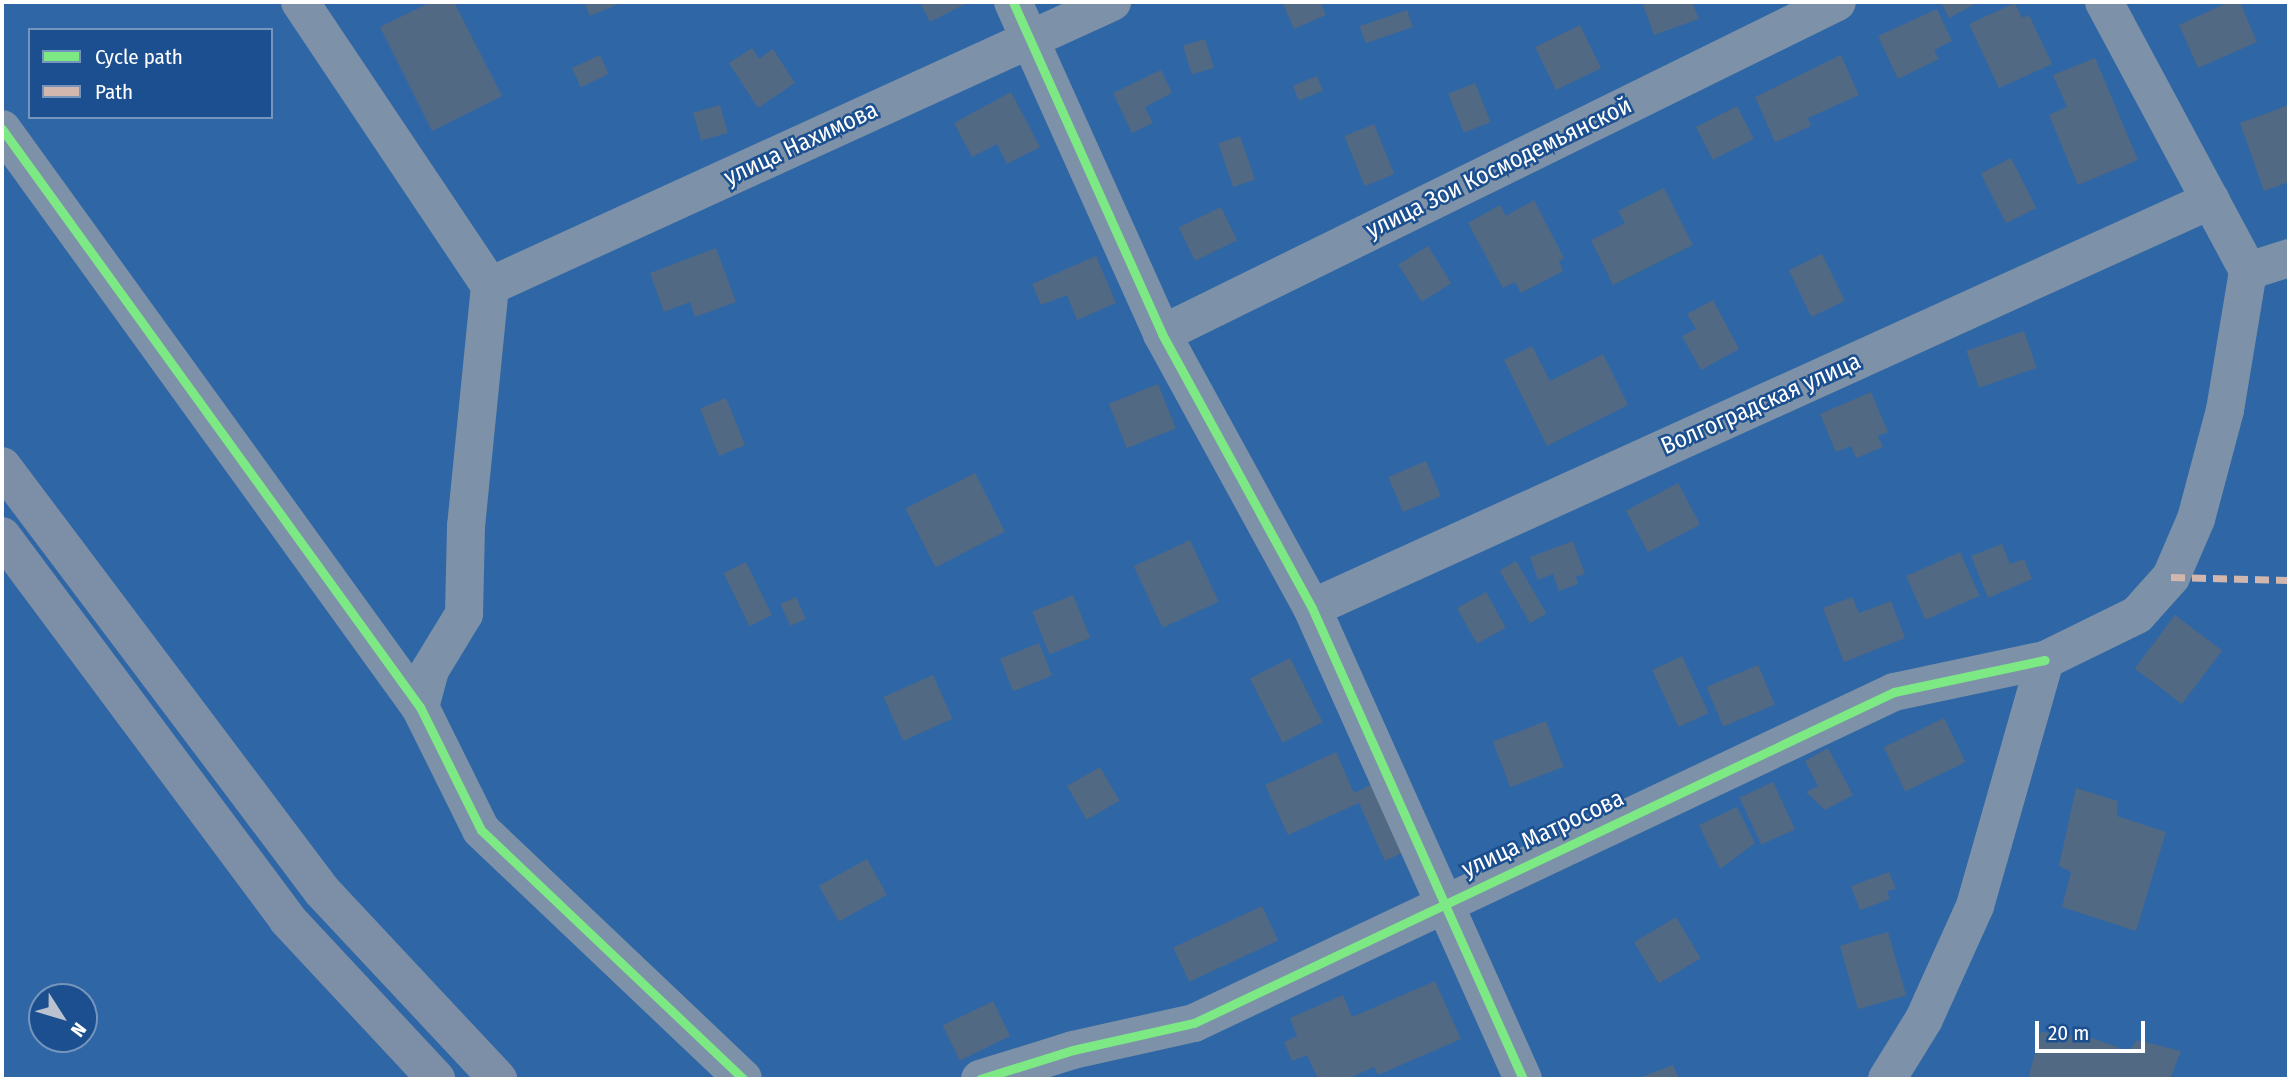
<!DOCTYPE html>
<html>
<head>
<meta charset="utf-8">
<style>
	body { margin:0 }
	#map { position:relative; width:2291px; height:1081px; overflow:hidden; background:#365274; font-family:"Fira Sans Condensed",sans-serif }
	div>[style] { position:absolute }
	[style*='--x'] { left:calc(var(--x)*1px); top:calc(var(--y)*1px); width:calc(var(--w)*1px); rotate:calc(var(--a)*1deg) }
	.green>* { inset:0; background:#2f66a5 }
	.building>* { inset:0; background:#526984; transform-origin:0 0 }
	.street>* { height:38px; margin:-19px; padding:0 19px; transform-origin:19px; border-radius:19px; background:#7d92a8 }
	.primary>* { height:38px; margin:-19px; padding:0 19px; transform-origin:19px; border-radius:19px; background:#7d8ea7 }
	.quiet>* { height:7px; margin-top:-3.5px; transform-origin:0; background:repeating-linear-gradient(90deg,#d1b7ad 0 14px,transparent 0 21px) }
	.cycleway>* { height:9px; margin:-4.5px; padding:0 4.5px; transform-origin:4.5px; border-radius:4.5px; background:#7ce984 }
	span { translate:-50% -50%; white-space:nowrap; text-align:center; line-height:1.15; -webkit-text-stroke:5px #1b4f8f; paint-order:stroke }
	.street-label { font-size:24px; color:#fff }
	.frame { position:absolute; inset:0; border:4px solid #fff; pointer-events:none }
	.legend { position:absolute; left:28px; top:28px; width:245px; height:91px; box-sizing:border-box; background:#1b4f8f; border:2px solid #7695bc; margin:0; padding:9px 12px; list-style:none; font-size:21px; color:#fff }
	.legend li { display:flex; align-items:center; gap:14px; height:35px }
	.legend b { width:35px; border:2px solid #7695bc }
	.north { position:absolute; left:28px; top:983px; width:70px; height:70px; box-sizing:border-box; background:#1b4f8f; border:2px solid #7695bc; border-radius:50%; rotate:127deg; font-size:19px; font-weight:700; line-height:28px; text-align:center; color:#fff }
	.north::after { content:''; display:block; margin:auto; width:24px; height:32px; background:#b9c2ce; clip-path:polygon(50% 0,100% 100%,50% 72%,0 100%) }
	.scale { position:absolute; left:2035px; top:1021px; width:110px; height:32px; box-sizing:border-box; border:4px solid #fff; border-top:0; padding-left:9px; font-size:21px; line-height:24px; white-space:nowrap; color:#fff; -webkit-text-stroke:5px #1b4f8f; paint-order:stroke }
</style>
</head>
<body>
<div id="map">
	<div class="green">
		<i style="clip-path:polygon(evenodd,2px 2px,2289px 2px,2289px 1079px,2px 1079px,2px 2px,30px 30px,271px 30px,271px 117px,30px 117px,30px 30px,2px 2px,42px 997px,84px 997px,84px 1039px,42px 1039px,42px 997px)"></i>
	</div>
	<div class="building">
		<i style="clip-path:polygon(431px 2px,454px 2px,502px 96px,432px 131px,380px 27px)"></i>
		<i style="clip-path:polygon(584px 2px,623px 2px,590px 16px)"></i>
		<i style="clip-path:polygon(920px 2px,969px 2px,930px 22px)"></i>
		<i style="clip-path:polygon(1282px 2px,1320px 2px,1326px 15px,1294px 29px)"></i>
		<i style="clip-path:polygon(1642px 2px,1692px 2px,1699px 19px,1654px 35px)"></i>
		<i style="clip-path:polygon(1941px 2px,1973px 2px,1975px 4px,1949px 18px)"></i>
		<i style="clip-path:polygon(2229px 2px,2240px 2px,2257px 42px,2198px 68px,2179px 25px)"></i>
		<i style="clip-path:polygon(2015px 3px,2022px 18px,2029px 15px,2052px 64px,1999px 88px,1969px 24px)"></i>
		<i style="clip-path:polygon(1937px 9px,1952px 41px,1934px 50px,1939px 59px,1898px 79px,1878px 36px)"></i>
		<i style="left:1407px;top:10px;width:18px;height:50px;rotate:71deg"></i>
		<i style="left:1580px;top:25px;width:48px;height:50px;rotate:64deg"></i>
		<i style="left:1205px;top:39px;width:30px;height:23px;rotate:73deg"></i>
		<i style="clip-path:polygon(752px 48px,759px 59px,773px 49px,795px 83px,758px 108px,729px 63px)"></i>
		<i style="left:600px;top:55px;width:21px;height:31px;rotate:65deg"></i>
		<i style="clip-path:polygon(1841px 55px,1859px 95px,1808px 118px,1811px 126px,1775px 142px,1755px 97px)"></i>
		<i style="clip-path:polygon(2095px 58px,2138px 160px,2078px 185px,2049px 115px,2067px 107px,2053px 75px)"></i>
		<i style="clip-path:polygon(1161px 70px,1172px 93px,1145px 107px,1153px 123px,1132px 133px,1113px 93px)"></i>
		<i style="left:1317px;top:76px;width:16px;height:26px;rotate:68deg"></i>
		<i style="left:1475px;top:83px;width:42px;height:29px;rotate:68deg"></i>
		<i style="clip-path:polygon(1011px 92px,1040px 147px,1007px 164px,997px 144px,972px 157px,954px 123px)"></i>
		<i style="left:720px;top:105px;width:29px;height:28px;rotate:74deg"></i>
		<i style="clip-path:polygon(2289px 105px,2289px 182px,2264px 191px,2240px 123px)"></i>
		<i style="left:1737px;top:106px;width:37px;height:46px;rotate:63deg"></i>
		<i style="left:1374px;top:124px;width:54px;height:32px;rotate:68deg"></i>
		<i style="left:1240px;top:136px;width:46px;height:23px;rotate:71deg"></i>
		<i style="left:2011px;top:158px;width:56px;height:34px;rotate:63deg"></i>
		<i style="clip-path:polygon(1664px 188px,1693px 245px,1613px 285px,1591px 240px,1625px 223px,1618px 211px)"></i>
		<i style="clip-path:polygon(1534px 200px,1564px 258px,1559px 261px,1563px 271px,1521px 293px,1515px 282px,1503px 288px,1468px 223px,1500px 205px,1506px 216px)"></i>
		<i style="left:1221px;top:207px;width:37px;height:47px;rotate:64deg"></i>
		<i style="left:1428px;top:246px;width:44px;height:35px;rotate:58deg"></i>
		<i style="clip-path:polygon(716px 248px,736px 302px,695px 317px,690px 302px,664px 312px,650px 273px)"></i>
		<i style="left:1822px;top:254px;width:52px;height:37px;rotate:64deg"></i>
		<i style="clip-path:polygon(1096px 256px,1116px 303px,1077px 320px,1067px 295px,1041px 305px,1032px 284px)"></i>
		<i style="clip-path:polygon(1713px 300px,1739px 349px,1701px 370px,1682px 336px,1696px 329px,1687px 314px)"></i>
		<i style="left:2024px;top:331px;width:39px;height:61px;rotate:71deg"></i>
		<i style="clip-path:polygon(1532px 346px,1550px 381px,1603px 354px,1628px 405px,1547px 446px,1504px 360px)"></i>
		<i style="left:1158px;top:384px;width:48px;height:53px;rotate:68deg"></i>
		<i style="clip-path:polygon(1871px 392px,1888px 432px,1878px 436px,1883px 447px,1856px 458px,1851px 446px,1836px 452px,1820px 414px)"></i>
		<i style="left:726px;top:398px;width:51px;height:28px;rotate:68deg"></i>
		<i style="left:1426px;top:461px;width:38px;height:41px;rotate:67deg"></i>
		<i style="left:975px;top:473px;width:66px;height:78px;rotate:63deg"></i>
		<i style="left:1678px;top:483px;width:47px;height:59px;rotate:62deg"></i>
		<i style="left:1190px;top:540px;width:68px;height:62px;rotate:65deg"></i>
		<i style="clip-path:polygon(1573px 541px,1585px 574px,1576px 577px,1578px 584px,1559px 591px,1553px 574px,1538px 580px,1530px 557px)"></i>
		<i style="clip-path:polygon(2002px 544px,2010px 564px,2024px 559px,2032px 579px,1988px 598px,1971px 556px)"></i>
		<i style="left:1960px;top:552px;width:48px;height:59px;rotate:66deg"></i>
		<i style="left:1516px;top:561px;width:61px;height:19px;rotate:60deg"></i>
		<i style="left:746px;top:562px;width:59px;height:25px;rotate:64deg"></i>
		<i style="left:1486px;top:592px;width:41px;height:33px;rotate:61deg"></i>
		<i style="left:1073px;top:595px;width:46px;height:44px;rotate:68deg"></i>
		<i style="left:796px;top:597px;width:24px;height:17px;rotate:66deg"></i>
		<i style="clip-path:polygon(1852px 597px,1859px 613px,1891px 601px,1905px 638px,1844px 662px,1823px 608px)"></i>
		<i style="left:2175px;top:615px;width:59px;height:67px;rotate:37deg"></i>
		<i style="left:1039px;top:643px;width:35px;height:42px;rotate:68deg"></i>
		<i style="left:1682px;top:656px;width:63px;height:33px;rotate:65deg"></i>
		<i style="left:1290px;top:658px;width:72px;height:45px;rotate:63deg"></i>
		<i style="left:1758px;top:665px;width:43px;height:56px;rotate:67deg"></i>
		<i style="left:933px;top:675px;width:48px;height:54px;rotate:66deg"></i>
		<i style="left:1944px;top:718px;width:49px;height:67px;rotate:64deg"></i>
		<i style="left:1546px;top:721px;width:49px;height:57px;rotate:69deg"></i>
		<i style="clip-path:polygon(1828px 748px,1853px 795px,1825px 810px,1806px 792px,1818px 786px,1805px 761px)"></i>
		<i style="clip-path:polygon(1336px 752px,1354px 793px,1377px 782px,1408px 850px,1385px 861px,1359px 803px,1288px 835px,1265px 785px)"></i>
		<i style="left:1100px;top:767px;width:39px;height:38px;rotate:60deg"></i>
		<i style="left:1773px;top:782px;width:52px;height:37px;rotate:65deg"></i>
		<i style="clip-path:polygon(2076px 788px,2118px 801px,2117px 816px,2166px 832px,2136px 931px,2062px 907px,2071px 872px,2059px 866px)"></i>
		<i style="clip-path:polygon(1737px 807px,1755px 843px,1720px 869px,1699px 825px)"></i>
		<i style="left:867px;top:859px;width:41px;height:55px;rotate:61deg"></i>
		<i style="clip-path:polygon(1889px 872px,1896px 889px,1887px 891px,1890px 899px,1860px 910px,1851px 886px)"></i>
		<i style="left:1262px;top:906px;width:38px;height:98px;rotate:65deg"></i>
		<i style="left:1676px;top:917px;width:48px;height:49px;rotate:59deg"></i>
		<i style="left:1888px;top:932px;width:66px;height:50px;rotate:74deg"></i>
		<i style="clip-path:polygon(1435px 981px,1461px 1039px,1378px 1075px,1374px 1067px,1347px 1079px,1318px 1079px,1307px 1055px,1292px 1061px,1284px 1042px,1297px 1036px,1290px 1018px,1343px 995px,1352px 1017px)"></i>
		<i style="left:993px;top:1001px;width:39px;height:56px;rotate:64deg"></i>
		<i style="clip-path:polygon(2041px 1032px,2089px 1037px,2129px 1051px,2137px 1040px,2181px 1051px,2170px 1079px,2028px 1079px)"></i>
		<i style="clip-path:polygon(1673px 1065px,1679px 1079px,1636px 1079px)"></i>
	</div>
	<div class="street">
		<i style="--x:300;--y:2;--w:342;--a:56.2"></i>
		<i style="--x:490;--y:286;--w:241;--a:95.7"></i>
		<i style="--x:466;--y:526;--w:88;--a:91.3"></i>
		<i style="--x:464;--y:614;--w:66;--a:121.3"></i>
		<i style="--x:430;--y:670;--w:38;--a:105"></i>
		<i style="--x:1013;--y:2;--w:364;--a:65.8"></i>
		<i style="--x:1162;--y:334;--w:312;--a:61.3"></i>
		<i style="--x:1312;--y:608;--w:516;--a:65.87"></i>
		<i style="--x:2104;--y:2;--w:305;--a:61.8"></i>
		<i style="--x:2;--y:129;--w:713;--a:54.13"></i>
		<i style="--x:420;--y:707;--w:137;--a:63.6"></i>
		<i style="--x:481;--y:830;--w:361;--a:43.5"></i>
		<i style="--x:490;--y:286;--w:684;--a:-24.54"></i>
		<i style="--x:1162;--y:334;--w:752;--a:-26.19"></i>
		<i style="--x:1312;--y:608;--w:987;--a:-24.41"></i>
		<i style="--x:980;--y:1079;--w:97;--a:-17.3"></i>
		<i style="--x:1073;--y:1050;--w:124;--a:-12.6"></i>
		<i style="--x:1194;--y:1023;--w:774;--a:-25.31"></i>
		<i style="--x:1894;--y:692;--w:154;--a:-12"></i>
		<i style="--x:1887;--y:1079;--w:70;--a:-58.3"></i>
		<i style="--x:1924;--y:1019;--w:124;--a:-65.7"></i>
		<i style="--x:1975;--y:906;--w:256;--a:-74.1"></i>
		<i style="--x:2045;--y:660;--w:102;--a:-26.1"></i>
		<i style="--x:2137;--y:615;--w:51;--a:-48.2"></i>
		<i style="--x:2171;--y:577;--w:63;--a:-66.7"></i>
		<i style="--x:2196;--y:519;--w:113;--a:-75.1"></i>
		<i style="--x:2225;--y:410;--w:141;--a:-80.6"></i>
		<i style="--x:2248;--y:271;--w:43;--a:-17.6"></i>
	</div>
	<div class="primary">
		<i style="--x:2;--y:466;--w:532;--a:53.02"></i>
		<i style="--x:322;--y:891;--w:258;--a:46.9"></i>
		<i style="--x:2;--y:536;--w:477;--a:53.3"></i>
		<i style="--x:287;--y:919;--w:219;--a:47"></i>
	</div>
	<div class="quiet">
		<i style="--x:2171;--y:577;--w:118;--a:1.5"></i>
	</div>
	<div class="cycleway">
		<i style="--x:1013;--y:2;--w:364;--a:65.8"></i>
		<i style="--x:1162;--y:334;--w:312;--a:61.3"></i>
		<i style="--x:1312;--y:608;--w:516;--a:65.87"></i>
		<i style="--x:2;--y:129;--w:713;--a:54.13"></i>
		<i style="--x:420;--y:707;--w:137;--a:63.6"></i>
		<i style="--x:481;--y:830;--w:361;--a:43.5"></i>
		<i style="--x:980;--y:1079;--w:97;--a:-17.3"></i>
		<i style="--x:1073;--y:1050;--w:124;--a:-12.6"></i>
		<i style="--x:1194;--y:1023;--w:774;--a:-25.31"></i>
		<i style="--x:1894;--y:692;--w:154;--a:-12"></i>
	</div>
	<div class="street-label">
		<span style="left:801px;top:144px;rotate:-25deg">улица Нахимова</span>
		<span style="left:1499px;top:168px;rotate:-26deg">улица Зои Космодемьянской</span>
		<span style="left:1761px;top:404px;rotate:-24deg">Волгоградская улица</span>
		<span style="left:1543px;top:834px;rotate:-25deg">улица Матросова</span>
	</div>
	<div class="frame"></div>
	<ul class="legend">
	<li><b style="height:9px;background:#7ce984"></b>Cycle path</li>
	<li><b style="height:9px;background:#d1b7ad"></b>Path</li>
	</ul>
	<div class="north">N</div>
	<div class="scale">20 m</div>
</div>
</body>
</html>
